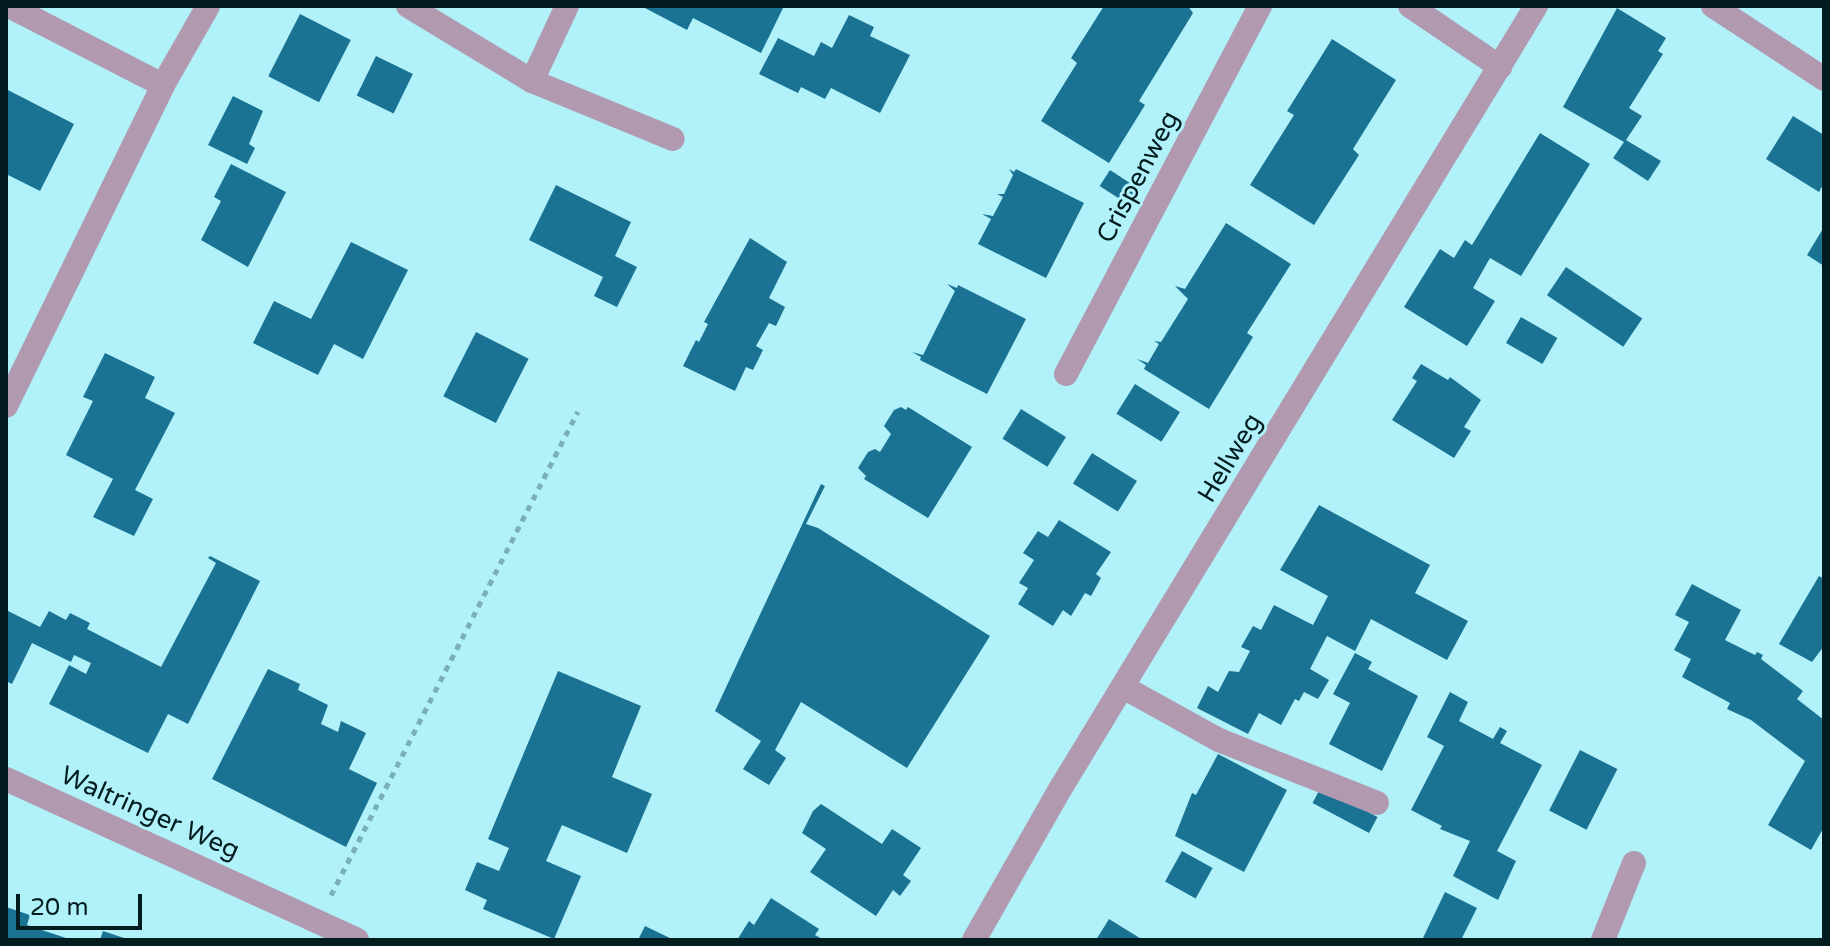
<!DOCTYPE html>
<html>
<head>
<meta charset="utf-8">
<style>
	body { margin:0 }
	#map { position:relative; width:1830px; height:946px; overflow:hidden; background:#b1f1fa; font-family:"Varela Round",sans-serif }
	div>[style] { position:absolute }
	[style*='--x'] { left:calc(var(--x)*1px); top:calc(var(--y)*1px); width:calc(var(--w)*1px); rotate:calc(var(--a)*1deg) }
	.building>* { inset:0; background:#1a7392; transform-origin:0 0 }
	.path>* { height:5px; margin-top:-2.5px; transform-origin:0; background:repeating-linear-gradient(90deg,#7bb0b7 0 6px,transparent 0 12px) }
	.minor>* { height:24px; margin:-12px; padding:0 12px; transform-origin:12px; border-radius:12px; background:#b19ab0 }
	span { translate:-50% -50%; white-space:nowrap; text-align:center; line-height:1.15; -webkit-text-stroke:6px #b1f1fa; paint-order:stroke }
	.street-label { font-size:26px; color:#021c1f }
	.frame { position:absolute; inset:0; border:8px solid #021c1f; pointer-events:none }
	.scale { position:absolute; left:16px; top:894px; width:126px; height:36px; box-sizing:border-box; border:4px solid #021c1f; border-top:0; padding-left:10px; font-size:24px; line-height:28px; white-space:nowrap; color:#021c1f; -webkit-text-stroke:6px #b1f1fa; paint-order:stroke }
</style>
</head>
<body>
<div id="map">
	<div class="building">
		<i style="clip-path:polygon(641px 6px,784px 6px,761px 53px,693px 18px,687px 30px)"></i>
		<i style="clip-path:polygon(1104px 6px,1188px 6px,1193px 13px,1139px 101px,1145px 105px,1109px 163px,1041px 121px,1077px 63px,1071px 58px)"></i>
		<i style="clip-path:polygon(1617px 8px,1666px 38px,1658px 51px,1663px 54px,1629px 108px,1642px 116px,1626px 140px,1661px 161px,1648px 181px,1613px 158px,1624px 142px,1563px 107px)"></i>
		<i style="left:300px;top:14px;width:57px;height:70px;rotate:27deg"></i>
		<i style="clip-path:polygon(849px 15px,874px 27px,870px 36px,910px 55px,880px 113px,831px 88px,825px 99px,801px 87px,798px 93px,759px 74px,778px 38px,814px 56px,821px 42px,832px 48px)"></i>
		<i style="clip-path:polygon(1332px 39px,1396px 80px,1353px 149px,1359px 155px,1314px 225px,1250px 185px,1294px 115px,1287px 111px,1289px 108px)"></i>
		<i style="left:376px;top:56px;width:41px;height:44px;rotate:26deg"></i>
		<i style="clip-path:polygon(6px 89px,74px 124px,40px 191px,6px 174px)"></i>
		<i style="clip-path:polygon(233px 96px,263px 111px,249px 144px,255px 148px,247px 164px,208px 145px)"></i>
		<i style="clip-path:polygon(1793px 116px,1824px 135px,1824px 183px,1819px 192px,1766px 159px)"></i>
		<i style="clip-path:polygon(1540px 133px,1590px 164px,1521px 276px,1490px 258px,1473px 288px,1495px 301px,1467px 346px,1404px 307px,1440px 249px,1454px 258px,1465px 240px,1472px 245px)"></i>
		<i style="clip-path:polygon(231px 164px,286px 192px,248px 267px,201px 240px,221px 201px,214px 197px)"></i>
		<i style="clip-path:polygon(1009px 169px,1014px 172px,1016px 169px,1084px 203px,1046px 278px,978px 244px,991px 219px,982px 214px,993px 216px,1003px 197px,997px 194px,1004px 194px,1013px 175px)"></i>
		<i style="left:1110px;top:170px;width:37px;height:19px;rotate:33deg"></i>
		<i style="clip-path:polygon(556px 185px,631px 222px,615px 256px,637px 267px,617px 307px,594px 296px,603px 277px,529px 240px)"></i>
		<i style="clip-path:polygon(1226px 223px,1291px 264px,1247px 333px,1253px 337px,1209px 409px,1144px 369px,1146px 365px,1137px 359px,1148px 363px,1159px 344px,1154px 341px,1161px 342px,1188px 299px,1175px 286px,1185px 289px)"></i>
		<i style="clip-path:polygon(1824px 227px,1824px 266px,1807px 255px)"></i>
		<i style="clip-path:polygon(750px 238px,787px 262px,769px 298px,785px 307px,776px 326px,769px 323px,756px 346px,763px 350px,753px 370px,746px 367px,735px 391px,683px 366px,696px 340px,699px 342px,708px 324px,704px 322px)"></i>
		<i style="clip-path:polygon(351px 242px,408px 270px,363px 359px,334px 344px,318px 375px,253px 343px,274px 301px,311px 319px)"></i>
		<i style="left:1566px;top:267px;width:92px;height:34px;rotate:34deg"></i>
		<i style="clip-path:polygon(947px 284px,957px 288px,958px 285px,1026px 319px,987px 394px,920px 360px,921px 357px,912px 352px,923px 355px,955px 291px)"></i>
		<i style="left:1521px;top:317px;width:42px;height:30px;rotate:30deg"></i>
		<i style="left:476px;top:332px;width:59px;height:72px;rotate:27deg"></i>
		<i style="clip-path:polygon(105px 353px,155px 377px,145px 398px,175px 413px,135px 490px,153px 499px,134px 536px,93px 517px,113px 479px,66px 455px,93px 401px,83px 397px)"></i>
		<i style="clip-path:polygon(1421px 364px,1448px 380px,1450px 377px,1481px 400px,1464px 427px,1471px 431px,1454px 458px,1392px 420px,1417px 381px,1412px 378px)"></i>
		<i style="left:1135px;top:384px;width:53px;height:35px;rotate:32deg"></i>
		<i style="clip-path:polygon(901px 407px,906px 410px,908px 407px,972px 447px,928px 518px,864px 479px,866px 476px,858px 468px,868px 452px,875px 449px,880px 452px,891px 434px,884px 426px,894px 410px)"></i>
		<i style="left:1021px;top:409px;width:53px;height:35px;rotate:32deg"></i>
		<i style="left:1092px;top:453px;width:53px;height:36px;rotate:32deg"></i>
		<i style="clip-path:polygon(821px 484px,825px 486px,806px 524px,818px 528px,990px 636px,907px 768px,801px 702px,775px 750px,786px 758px,769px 785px,743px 769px,761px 741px,715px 711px)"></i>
		<i style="clip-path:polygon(1319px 505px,1430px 565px,1415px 593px,1468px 621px,1447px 660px,1371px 619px,1355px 651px,1327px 636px,1310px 669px,1329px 680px,1318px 699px,1304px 692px,1299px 701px,1295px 699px,1281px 725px,1259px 713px,1248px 734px,1197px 708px,1208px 686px,1218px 692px,1229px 671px,1239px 672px,1250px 651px,1241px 647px,1253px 626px,1261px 630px,1274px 605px,1313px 625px,1328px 596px,1280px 570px)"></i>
		<i style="clip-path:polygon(1059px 520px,1111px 552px,1096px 574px,1101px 578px,1091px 596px,1085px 593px,1071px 616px,1063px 610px,1053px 626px,1018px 604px,1028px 588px,1019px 583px,1034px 560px,1023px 553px,1038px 531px,1048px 537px)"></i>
		<i style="clip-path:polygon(210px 556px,260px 581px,188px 724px,168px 714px,148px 753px,49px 704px,69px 665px,86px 674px,91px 663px,74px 655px,71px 662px,32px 643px,12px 684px,6px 681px,6px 610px,40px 627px,49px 611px,66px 620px,70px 613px,90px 623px,87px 629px,161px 667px,216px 563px,208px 558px)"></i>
		<i style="clip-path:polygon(1819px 576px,1824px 579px,1824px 646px,1812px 662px,1779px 644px)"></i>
		<i style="clip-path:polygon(1692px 584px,1741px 610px,1725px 640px,1755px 655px,1757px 652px,1763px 655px,1761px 659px,1803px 691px,1797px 699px,1824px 720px,1824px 827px,1811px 850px,1768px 825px,1805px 761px,1751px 720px,1727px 709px,1730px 703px,1682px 677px,1691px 659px,1674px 650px,1689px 622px,1675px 615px)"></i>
		<i style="clip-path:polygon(1355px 653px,1372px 662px,1368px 669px,1418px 696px,1382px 771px,1329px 744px,1350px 703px,1333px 694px)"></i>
		<i style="clip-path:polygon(268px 669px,300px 684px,298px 690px,328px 705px,321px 724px,338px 732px,341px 721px,366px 733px,349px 769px,377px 783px,346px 847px,212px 779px)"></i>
		<i style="clip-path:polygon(558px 671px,641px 706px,612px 777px,652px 794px,627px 853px,562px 825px,546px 861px,581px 876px,554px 939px,483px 909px,487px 900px,465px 890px,477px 862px,499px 871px,509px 848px,488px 839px)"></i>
		<i style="clip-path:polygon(1450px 692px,1468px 702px,1459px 721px,1493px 739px,1500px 727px,1507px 731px,1500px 743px,1542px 765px,1497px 851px,1516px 861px,1498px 900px,1453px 876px,1470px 841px,1440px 829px,1442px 826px,1411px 810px,1444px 746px,1427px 737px)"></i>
		<i style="left:1580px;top:750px;width:42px;height:68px;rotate:27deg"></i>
		<i style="clip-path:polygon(1218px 754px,1287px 790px,1244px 872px,1175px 836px,1192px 793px,1196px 795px)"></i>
		<i style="left:1321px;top:787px;width:64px;height:18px;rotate:28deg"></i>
		<i style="clip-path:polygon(821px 804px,882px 844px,892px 829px,921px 848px,903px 875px,911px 881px,900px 896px,893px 890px,876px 916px,810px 872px,826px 849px,802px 833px,813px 811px)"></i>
		<i style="left:1182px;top:851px;width:35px;height:35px;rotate:29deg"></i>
		<i style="clip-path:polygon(1445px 892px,1477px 908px,1461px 940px,1422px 940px)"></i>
		<i style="clip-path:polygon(771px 898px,819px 929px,815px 935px,824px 940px,737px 940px,749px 921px,754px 925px)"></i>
		<i style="clip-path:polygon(6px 907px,30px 915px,27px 925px,72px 940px,6px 940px)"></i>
		<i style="clip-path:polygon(1109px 919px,1143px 940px,1096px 940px)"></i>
		<i style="clip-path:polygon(645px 926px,674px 940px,638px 940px)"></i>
		<i style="clip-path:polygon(103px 931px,127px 939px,127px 940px,100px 940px)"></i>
	</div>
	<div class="path">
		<i style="--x:331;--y:895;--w:543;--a:-62.96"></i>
	</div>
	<div class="minor">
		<i style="--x:9;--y:6;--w:173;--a:27.2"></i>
		<i style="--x:408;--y:6;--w:145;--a:31.2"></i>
		<i style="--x:532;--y:81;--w:152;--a:22.4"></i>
		<i style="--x:1410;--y:6;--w:109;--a:34.1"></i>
		<i style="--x:1713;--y:6;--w:133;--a:33.3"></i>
		<i style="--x:532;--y:81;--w:83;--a:-65"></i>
		<i style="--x:1066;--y:374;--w:416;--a:-62.2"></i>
		<i style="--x:6;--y:406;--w:357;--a:-63.9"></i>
		<i style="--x:163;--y:85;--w:91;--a:-60.3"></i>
		<i style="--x:1123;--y:687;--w:110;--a:28.9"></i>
		<i style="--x:1219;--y:740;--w:170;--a:21.7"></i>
		<i style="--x:6;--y:779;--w:386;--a:24.6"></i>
		<i style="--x:974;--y:940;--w:177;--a:-60.3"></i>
		<i style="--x:1062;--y:786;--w:913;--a:-58.71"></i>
		<i style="--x:1603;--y:940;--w:83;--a:-68.1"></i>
	</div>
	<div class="street-label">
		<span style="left:1138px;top:177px;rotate:-62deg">Crispenweg</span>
		<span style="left:1230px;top:458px;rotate:-59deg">Hellweg</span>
		<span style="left:150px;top:813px;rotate:24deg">Waltringer Weg</span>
	</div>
	<div class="frame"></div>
	<div class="scale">20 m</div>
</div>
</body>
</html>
